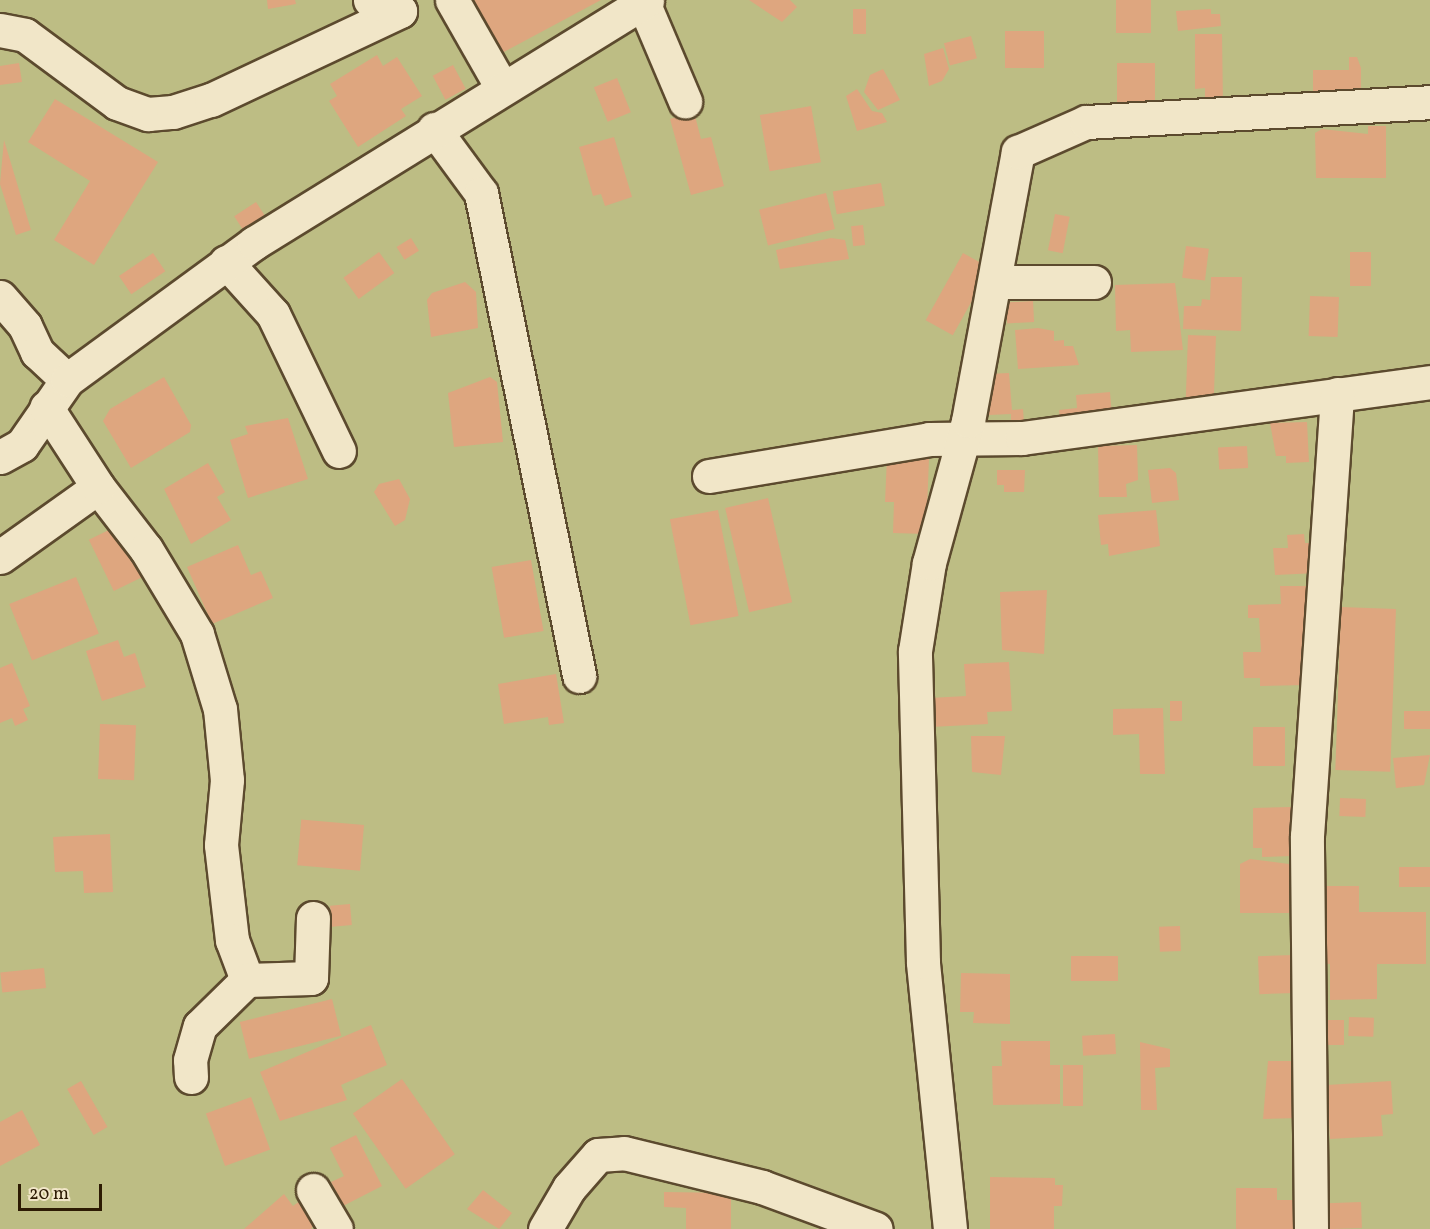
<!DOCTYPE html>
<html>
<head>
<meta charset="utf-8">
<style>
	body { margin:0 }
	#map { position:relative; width:1430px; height:1229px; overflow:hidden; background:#ead8aa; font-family:Vollkorn,serif }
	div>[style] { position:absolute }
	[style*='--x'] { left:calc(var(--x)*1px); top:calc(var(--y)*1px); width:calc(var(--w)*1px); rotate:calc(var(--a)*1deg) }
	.green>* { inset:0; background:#bdbd84; transform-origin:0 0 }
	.building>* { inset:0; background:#dea67f; transform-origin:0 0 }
	.roads { filter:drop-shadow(2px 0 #5c4a2e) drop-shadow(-2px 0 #5c4a2e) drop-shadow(0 2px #5c4a2e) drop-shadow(0 -2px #5c4a2e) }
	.minor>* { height:33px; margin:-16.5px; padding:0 16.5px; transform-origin:16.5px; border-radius:16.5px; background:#f1e6c8 }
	span { translate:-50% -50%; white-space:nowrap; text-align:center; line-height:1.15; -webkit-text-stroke:6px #f1e6c8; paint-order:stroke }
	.scale { position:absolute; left:18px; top:1184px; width:84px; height:27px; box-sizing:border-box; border:3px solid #2d1b04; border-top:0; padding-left:8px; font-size:18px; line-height:21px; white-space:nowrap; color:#2d1b04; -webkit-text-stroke:4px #f1e6c8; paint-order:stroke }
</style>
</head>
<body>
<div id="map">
	<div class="green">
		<i style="left:0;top:0;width:1430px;height:1229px"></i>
	</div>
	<div class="building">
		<i style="clip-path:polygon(267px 0,295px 0,296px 4px,268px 9px)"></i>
		<i style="clip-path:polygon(474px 0,601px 0,502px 53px)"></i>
		<i style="clip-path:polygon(749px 0,790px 0,797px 7px,782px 22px)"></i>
		<i style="left:1116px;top:0;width:35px;height:33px"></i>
		<i style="left:853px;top:9px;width:13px;height:25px"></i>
		<i style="clip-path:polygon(1211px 9px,1211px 14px,1220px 14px,1221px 26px,1178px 31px,1176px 11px)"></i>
		<i style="left:1005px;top:31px;width:39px;height:37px"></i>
		<i style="clip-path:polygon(1195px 34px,1222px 34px,1223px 105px,1205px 105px,1205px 88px,1195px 89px)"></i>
		<i style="left:971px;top:36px;width:23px;height:28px;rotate:75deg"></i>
		<i style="clip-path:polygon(943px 48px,949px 69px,942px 81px,929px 86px,924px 54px)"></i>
		<i style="clip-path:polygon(377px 55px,383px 66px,397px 57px,422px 96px,401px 109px,406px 116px,358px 147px,329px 101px,337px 96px,330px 84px)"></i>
		<i style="clip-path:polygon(1349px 57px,1357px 57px,1361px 68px,1361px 100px,1313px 100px,1313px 70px,1349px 70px)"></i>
		<i style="clip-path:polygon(19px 63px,22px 82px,0 85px,0 66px)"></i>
		<i style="left:1117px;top:63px;width:38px;height:41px"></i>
		<i style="left:453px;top:65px;width:27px;height:23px;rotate:62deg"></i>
		<i style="clip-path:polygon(883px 69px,900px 100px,878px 110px,864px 92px,870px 75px)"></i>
		<i style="left:617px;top:78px;width:37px;height:25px;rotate:68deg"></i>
		<i style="clip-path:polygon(857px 89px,872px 111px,882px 113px,887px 122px,857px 131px,846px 96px)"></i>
		<i style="clip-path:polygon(55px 99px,158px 162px,94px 265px,54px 240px,90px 181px,28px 142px)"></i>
		<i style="left:811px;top:106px;width:57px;height:52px;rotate:80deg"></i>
		<i style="clip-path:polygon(694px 112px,701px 139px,711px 137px,724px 186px,691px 195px,670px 119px)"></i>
		<i style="clip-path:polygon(1368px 126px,1386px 126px,1386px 178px,1316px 178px,1315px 133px,1322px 129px,1368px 134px)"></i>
		<i style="clip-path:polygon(614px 137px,632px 197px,605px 206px,601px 194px,593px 196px,579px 147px)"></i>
		<i style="clip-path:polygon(4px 140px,31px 230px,16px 235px,0 184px)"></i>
		<i style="left:881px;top:183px;width:23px;height:49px;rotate:80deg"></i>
		<i style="left:826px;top:193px;width:37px;height:69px;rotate:76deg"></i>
		<i style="left:256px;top:202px;width:17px;height:26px;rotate:57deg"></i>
		<i style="left:1055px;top:214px;width:15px;height:37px;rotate:11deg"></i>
		<i style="left:863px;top:225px;width:20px;height:12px;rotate:84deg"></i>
		<i style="left:411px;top:238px;width:15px;height:17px;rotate:58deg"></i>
		<i style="clip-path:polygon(831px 238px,845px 240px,849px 259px,780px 269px,776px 250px)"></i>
		<i style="left:1186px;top:246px;width:23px;height:32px;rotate:7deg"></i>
		<i style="left:379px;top:252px;width:26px;height:44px;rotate:54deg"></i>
		<i style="left:1350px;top:252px;width:21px;height:34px"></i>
		<i style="left:153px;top:253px;width:22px;height:41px;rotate:56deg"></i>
		<i style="left:963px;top:253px;width:31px;height:77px;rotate:29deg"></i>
		<i style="clip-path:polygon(1211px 277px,1242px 277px,1241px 331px,1183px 329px,1184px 306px,1201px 306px,1202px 299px,1210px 300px)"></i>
		<i style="clip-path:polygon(465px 282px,476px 292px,478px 328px,431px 337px,427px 300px,432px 293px)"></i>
		<i style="clip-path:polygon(1175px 283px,1183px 350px,1131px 352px,1130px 330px,1116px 331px,1115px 285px)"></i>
		<i style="left:1310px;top:296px;width:29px;height:40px;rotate:2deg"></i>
		<i style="left:1033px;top:301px;width:21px;height:27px;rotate:87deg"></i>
		<i style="clip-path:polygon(1038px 328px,1054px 331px,1054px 341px,1064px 340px,1064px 346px,1073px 346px,1079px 365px,1018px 369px,1015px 330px)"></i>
		<i style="left:1188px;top:335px;width:28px;height:71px;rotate:2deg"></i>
		<i style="clip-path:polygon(1009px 373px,1012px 410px,1023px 409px,1024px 423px,1011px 424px,1011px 414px,989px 415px,986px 374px)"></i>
		<i style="clip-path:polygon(164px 377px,191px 425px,190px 432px,131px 468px,103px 421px,110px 409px)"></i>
		<i style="clip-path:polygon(490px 377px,497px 382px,503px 442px,454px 447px,448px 393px)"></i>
		<i style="clip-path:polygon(1110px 392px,1112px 416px,1060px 422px,1059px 410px,1077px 408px,1076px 395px)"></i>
		<i style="clip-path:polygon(288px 418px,308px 479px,248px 498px,230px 440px,248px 434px,245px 426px)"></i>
		<i style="clip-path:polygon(1307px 422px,1309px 462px,1286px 463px,1286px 456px,1276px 456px,1270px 423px)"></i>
		<i style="clip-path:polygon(1137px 445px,1138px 480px,1126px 484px,1127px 497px,1099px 497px,1098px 446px)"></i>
		<i style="left:1247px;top:446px;width:22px;height:29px;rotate:87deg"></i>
		<i style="clip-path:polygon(887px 457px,929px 459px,926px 534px,893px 533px,894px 502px,885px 502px)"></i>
		<i style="clip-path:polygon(208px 463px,225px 492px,217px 497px,231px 520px,191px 544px,164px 489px)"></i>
		<i style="clip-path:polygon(1170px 468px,1176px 473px,1179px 500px,1152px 503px,1148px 470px)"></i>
		<i style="clip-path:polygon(997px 470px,1025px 470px,1024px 492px,1004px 492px,1004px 485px,997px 485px)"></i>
		<i style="clip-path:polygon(399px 479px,410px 499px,405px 520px,395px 526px,374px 492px,379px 484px)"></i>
		<i style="left:768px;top:498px;width:107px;height:44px;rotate:77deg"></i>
		<i style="left:718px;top:510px;width:108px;height:49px;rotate:79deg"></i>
		<i style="clip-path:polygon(1156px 510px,1160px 546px,1109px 556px,1108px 544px,1101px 545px,1098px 515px)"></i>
		<i style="left:123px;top:523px;width:57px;height:38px;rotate:64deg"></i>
		<i style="clip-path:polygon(1304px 534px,1305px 543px,1316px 543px,1318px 573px,1275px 575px,1273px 548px,1288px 548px,1287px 535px)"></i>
		<i style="clip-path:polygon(238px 545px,251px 575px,261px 571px,273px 598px,212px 624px,187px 567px)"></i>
		<i style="left:531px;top:560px;width:72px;height:40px;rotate:80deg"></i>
		<i style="left:76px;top:577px;width:61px;height:72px;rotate:68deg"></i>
		<i style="clip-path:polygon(1280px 586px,1309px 586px,1306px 685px,1260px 686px,1260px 678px,1244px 678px,1243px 652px,1261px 652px,1259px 618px,1248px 618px,1248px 605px,1281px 604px)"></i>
		<i style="clip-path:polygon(1047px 590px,1044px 654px,1002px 650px,1000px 592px)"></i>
		<i style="left:1341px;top:607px;width:55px;height:163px;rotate:2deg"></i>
		<i style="clip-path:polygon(118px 640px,124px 657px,135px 653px,146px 687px,102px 701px,86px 651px)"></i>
		<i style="clip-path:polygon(1009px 662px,1012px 711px,987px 712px,988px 724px,931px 727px,930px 698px,966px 696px,964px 664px)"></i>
		<i style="clip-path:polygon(12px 663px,30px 706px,23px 709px,28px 720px,15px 726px,12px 718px,0 723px,0 668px)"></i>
		<i style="clip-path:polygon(556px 674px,564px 723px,549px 725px,548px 717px,504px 724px,498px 684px)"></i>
		<i style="left:1170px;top:701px;width:12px;height:20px"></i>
		<i style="clip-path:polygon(1163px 708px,1165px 774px,1140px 774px,1139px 734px,1113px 735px,1113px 709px)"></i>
		<i style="left:1430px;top:711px;width:18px;height:26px;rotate:90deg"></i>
		<i style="left:100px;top:724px;width:36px;height:55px;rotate:2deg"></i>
		<i style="left:1253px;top:727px;width:32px;height:39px"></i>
		<i style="clip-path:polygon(971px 736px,1005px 736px,1001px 775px,972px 772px)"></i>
		<i style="clip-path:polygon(1430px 755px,1424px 785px,1396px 788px,1393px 758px)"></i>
		<i style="left:1340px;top:798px;width:26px;height:18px;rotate:2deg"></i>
		<i style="clip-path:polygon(1291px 807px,1292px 856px,1262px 857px,1262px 848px,1253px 848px,1253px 808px)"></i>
		<i style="left:364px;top:825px;width:46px;height:63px;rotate:95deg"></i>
		<i style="clip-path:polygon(110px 834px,113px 892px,84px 893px,83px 871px,55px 872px,53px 837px)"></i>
		<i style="clip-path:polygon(1250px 859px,1289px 864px,1289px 913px,1240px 913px,1240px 864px)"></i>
		<i style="left:1430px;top:867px;width:20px;height:31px;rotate:90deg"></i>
		<i style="clip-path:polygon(1318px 886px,1359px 886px,1359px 912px,1426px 912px,1426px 964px,1377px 964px,1377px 999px,1330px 1000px,1330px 964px,1318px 963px)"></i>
		<i style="left:350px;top:904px;width:21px;height:20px;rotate:85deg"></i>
		<i style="left:1180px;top:926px;width:25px;height:21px;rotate:88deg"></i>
		<i style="left:1294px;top:955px;width:38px;height:36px;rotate:88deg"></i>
		<i style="left:1071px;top:956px;width:47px;height:25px"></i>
		<i style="left:44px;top:968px;width:20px;height:44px;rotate:84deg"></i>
		<i style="clip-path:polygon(961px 973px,1010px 974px,1010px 1024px,973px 1023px,974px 1012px,960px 1012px)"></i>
		<i style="left:332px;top:999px;width:38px;height:95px;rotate:76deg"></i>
		<i style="left:1349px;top:1017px;width:25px;height:19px;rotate:2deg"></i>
		<i style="left:1318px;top:1020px;width:26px;height:25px"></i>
		<i style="clip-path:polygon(371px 1025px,387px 1065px,341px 1085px,347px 1100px,280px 1121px,260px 1072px)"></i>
		<i style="left:1115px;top:1034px;width:20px;height:33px;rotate:87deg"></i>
		<i style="clip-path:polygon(1001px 1041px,1050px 1041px,1050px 1065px,1060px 1065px,1060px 1104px,993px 1105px,992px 1066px,1002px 1066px)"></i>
		<i style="clip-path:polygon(1140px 1042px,1170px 1049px,1170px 1067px,1155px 1068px,1157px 1110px,1141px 1110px)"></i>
		<i style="clip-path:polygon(1268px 1061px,1293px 1061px,1300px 1118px,1263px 1119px)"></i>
		<i style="left:1063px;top:1065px;width:20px;height:41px"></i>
		<i style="left:402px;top:1079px;width:92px;height:60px;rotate:55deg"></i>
		<i style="left:81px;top:1081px;width:53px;height:16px;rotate:60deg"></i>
		<i style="clip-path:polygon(1391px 1081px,1393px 1114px,1381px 1115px,1383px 1136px,1330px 1139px,1327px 1085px)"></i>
		<i style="left:251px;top:1097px;width:56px;height:48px;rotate:70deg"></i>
		<i style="clip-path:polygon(22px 1110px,40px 1145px,0 1166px,0 1122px)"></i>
		<i style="clip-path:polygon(356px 1135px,382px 1186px,343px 1206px,331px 1182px,344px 1176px,330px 1148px)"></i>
		<i style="clip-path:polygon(990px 1177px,1055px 1178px,1055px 1185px,1063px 1185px,1062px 1206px,1054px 1206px,1054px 1229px,990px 1229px)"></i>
		<i style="clip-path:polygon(1236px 1188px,1277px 1188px,1277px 1200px,1301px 1200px,1306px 1229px,1236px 1229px)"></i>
		<i style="clip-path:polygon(483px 1190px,512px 1213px,499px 1229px,467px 1209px)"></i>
		<i style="clip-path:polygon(664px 1192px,731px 1193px,731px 1229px,686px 1229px,686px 1208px,664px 1207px)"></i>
		<i style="clip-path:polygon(284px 1194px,293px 1206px,300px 1201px,316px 1223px,311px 1229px,244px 1229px)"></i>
		<i style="left:1361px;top:1202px;width:26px;height:34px;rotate:88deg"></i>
	</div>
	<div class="roads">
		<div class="minor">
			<i style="--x:452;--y:0;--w:99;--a:60.3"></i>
			<i style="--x:643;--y:2;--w:108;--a:67"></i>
			<i style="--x:0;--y:30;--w:25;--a:11"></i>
			<i style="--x:25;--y:35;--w:114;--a:36.5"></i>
			<i style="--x:117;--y:103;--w:33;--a:20"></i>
			<i style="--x:148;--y:114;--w:25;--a:-5"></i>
			<i style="--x:173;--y:112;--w:40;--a:-18"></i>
			<i style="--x:211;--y:100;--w:209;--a:-25.2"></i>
			<i style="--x:400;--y:11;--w:32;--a:-160"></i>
			<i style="--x:434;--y:129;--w:79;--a:53.7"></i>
			<i style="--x:481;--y:193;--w:493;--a:78.5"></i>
			<i style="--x:226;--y:262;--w:70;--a:47.9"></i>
			<i style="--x:273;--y:314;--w:152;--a:64.3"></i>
			<i style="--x:996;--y:282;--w:98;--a:0"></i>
			<i style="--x:0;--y:297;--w:38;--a:49"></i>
			<i style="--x:25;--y:326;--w:29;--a:65"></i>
			<i style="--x:37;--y:352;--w:41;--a:43"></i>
			<i style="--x:67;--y:380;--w:79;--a:124.7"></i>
			<i style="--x:22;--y:445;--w:25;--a:151"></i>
			<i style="--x:67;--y:380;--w:232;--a:-36.2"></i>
			<i style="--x:254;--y:243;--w:462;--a:-31.7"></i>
			<i style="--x:709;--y:476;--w:223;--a:-9.5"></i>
			<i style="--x:929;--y:439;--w:93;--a:-0.6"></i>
			<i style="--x:1022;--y:438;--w:412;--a:-7.8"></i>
			<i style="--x:98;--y:487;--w:78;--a:52.3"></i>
			<i style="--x:146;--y:549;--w:99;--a:59"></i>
			<i style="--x:197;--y:634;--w:78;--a:73"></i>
			<i style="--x:220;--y:709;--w:71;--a:84.4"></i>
			<i style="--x:227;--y:780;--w:65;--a:95.3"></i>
			<i style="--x:221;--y:845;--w:96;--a:83.4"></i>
			<i style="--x:232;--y:940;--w:43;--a:69.4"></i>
			<i style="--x:247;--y:980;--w:64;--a:-1.8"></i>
			<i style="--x:311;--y:978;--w:60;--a:-88.1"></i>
			<i style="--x:0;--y:557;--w:120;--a:-35.5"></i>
			<i style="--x:98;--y:487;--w:95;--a:-123"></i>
			<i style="--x:191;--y:1077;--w:17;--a:-93"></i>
			<i style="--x:190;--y:1060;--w:35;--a:-74"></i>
			<i style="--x:200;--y:1026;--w:66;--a:-44.4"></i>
			<i style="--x:313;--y:1190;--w:45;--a:59.5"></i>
			<i style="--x:545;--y:1229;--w:48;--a:-59.7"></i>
			<i style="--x:569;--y:1188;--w:44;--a:-48.7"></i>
			<i style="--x:598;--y:1155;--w:26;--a:-4"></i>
			<i style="--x:624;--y:1153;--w:142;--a:13.8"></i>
			<i style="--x:762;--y:1187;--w:121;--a:20.2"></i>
			<i style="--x:950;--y:1229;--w:268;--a:-95.8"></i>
			<i style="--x:923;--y:962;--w:311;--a:-91.5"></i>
			<i style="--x:915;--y:651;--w:89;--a:-81"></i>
			<i style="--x:929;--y:563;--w:147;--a:-74.6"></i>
			<i style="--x:968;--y:421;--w:274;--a:-79.5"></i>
			<i style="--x:1018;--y:152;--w:74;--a:-23.8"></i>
			<i style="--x:1086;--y:122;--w:345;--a:-3.3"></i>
			<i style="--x:1311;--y:1229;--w:393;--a:-90.6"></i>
			<i style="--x:1307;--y:836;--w:443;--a:-86.1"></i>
		</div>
	</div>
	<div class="scale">20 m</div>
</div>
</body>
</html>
